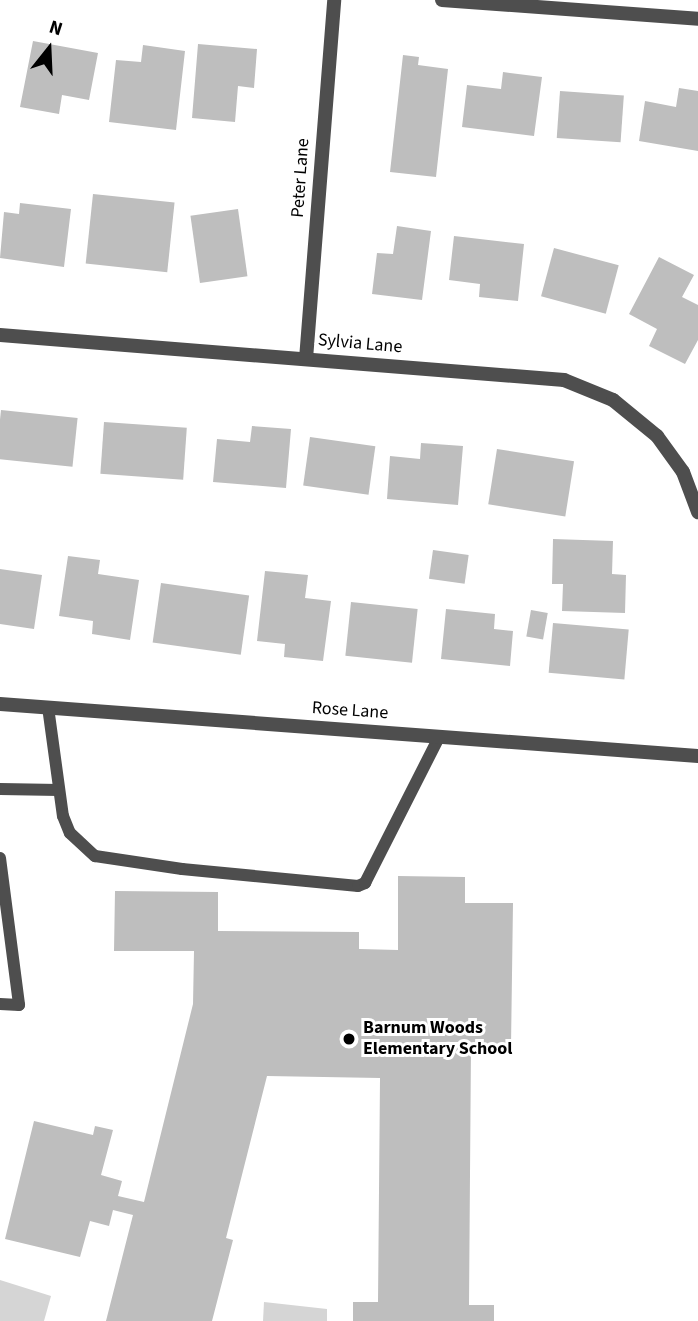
<!DOCTYPE html>
<html>
<head>
<meta charset="utf-8">
<style>
	body { margin:0 }
	#map { position:relative; width:698px; height:1321px; overflow:hidden; background:#fff; font-family:"Source Sans 3",sans-serif }
	div>[style] { position:absolute }
	[style*='--x'] { left:calc(var(--x)*1px); top:calc(var(--y)*1px); width:calc(var(--w)*1px); rotate:calc(var(--a)*1deg) }
	.green>* { inset:0; background:#d5d5d5 }
	.building>* { inset:0; background:#bebebe; transform-origin:0 0 }
	.lane>* { height:12px; margin:-6px; padding:0 6px; transform-origin:6px; border-radius:6px; background:#4e4e4e }
	.street>* { height:14px; margin:-7px; padding:0 7px; transform-origin:7px; border-radius:7px; background:#4e4e4e }
	.dots>* { width:19px; height:19px; translate:-50% -50%; box-sizing:border-box; border:4px solid #fff; border-radius:50% }
	span { translate:-50% -50%; white-space:nowrap; text-align:center; line-height:1.15; -webkit-text-stroke:6px #fff; paint-order:stroke }
	.street-label { font-size:18px; color:#000 }
	.poi-label { font-size:18px; color:#000; font-weight:700 }
	.left { translate:0 -50%; text-align:left }
	.north { position:absolute; left:14px; top:14px; width:70px; height:70px; -webkit-text-stroke:5px #fff; paint-order:stroke; rotate:18deg; font-size:19px; font-weight:700; line-height:28px; text-align:center; color:#000 }
	.north::after { content:''; display:block; margin:auto; width:24px; height:32px; background:#000; clip-path:polygon(50% 0,100% 100%,50% 72%,0 100%) }
</style>
</head>
<body>
<div id="map">
	<div class="green">
		<i style="clip-path:polygon(0 1280px,51px 1296px,44px 1321px,0 1321px)"></i>
		<i style="clip-path:polygon(264px 1302px,327px 1309px,327px 1321px,263px 1321px)"></i>
	</div>
	<div class="building">
		<i style="clip-path:polygon(33px 41px,98px 53px,89px 100px,62px 95px,59px 114px,20px 107px)"></i>
		<i style="clip-path:polygon(198px 44px,257px 49px,254px 88px,238px 86px,235px 122px,192px 118px)"></i>
		<i style="clip-path:polygon(143px 45px,185px 51px,176px 130px,109px 122px,116px 60px,141px 62px)"></i>
		<i style="clip-path:polygon(403px 55px,419px 57px,418px 65px,448px 69px,436px 177px,390px 172px)"></i>
		<i style="clip-path:polygon(503px 72px,542px 77px,534px 136px,462px 127px,467px 85px,501px 89px)"></i>
		<i style="clip-path:polygon(679px 88px,698px 91px,698px 151px,639px 141px,645px 101px,676px 107px)"></i>
		<i style="left:560px;top:91px;width:64px;height:47px;rotate:4deg"></i>
		<i style="left:93px;top:194px;width:82px;height:70px;rotate:6deg"></i>
		<i style="clip-path:polygon(20px 203px,71px 209px,64px 267px,0 258px,4px 212px,19px 214px)"></i>
		<i style="left:238px;top:209px;width:68px;height:48px;rotate:82deg"></i>
		<i style="clip-path:polygon(397px 226px,431px 231px,422px 300px,372px 294px,377px 253px,393px 254px)"></i>
		<i style="clip-path:polygon(454px 236px,524px 244px,518px 301px,479px 297px,480px 284px,449px 280px)"></i>
		<i style="left:554px;top:248px;width:67px;height:50px;rotate:15deg"></i>
		<i style="clip-path:polygon(659px 257px,694px 275px,682px 297px,698px 305px,698px 340px,685px 364px,649px 346px,657px 329px,629px 314px)"></i>
		<i style="left:1px;top:410px;width:77px;height:49px;rotate:6deg"></i>
		<i style="left:104px;top:422px;width:83px;height:52px;rotate:4deg"></i>
		<i style="clip-path:polygon(252px 426px,291px 429px,286px 488px,213px 482px,217px 439px,250px 442px)"></i>
		<i style="left:310px;top:437px;width:66px;height:49px;rotate:8deg"></i>
		<i style="clip-path:polygon(421px 443px,463px 446px,458px 505px,387px 499px,390px 456px,420px 459px)"></i>
		<i style="left:497px;top:449px;width:78px;height:56px;rotate:9deg"></i>
		<i style="clip-path:polygon(553px 539px,613px 541px,612px 574px,626px 575px,625px 613px,562px 611px,563px 584px,552px 584px)"></i>
		<i style="left:433px;top:550px;width:36px;height:29px;rotate:8deg"></i>
		<i style="clip-path:polygon(68px 556px,100px 560px,98px 574px,139px 580px,130px 640px,92px 634px,93px 621px,59px 616px)"></i>
		<i style="clip-path:polygon(0 569px,42px 575px,34px 629px,0 624px)"></i>
		<i style="clip-path:polygon(265px 571px,308px 575px,305px 598px,331px 601px,323px 661px,284px 657px,285px 644px,257px 641px)"></i>
		<i style="left:161px;top:583px;width:89px;height:60px;rotate:8deg"></i>
		<i style="left:351px;top:602px;width:67px;height:54px;rotate:6deg"></i>
		<i style="clip-path:polygon(446px 609px,495px 614px,494px 629px,513px 631px,510px 666px,441px 659px)"></i>
		<i style="left:531px;top:610px;width:17px;height:27px;rotate:10deg"></i>
		<i style="left:553px;top:623px;width:76px;height:50px;rotate:5deg"></i>
		<i style="clip-path:polygon(398px 876px,465px 877px,465px 903px,513px 903px,511px 1046px,471px 1045px,469px 1305px,494px 1305px,494px 1321px,353px 1321px,353px 1302px,378px 1302px,380px 1078px,267px 1076px,226px 1238px,233px 1240px,212px 1321px,106px 1321px,133px 1215px,113px 1210px,109px 1226px,90px 1221px,80px 1257px,5px 1239px,34px 1121px,93px 1135px,95px 1126px,113px 1130px,101px 1175px,122px 1181px,118px 1196px,144px 1202px,193px 1004px,194px 951px,114px 951px,115px 891px,218px 892px,218px 931px,359px 932px,359px 949px,398px 950px)"></i>
	</div>
	<div class="lane">
		<i style="--x:48;--y:707;--w:110;--a:82.2"></i>
		<i style="--x:63;--y:816;--w:18;--a:68"></i>
		<i style="--x:70;--y:833;--w:34;--a:43"></i>
		<i style="--x:95;--y:856;--w:88;--a:8.5"></i>
		<i style="--x:182;--y:869;--w:177;--a:5.5"></i>
		<i style="--x:358;--y:886;--w:8;--a:-23"></i>
		<i style="--x:365;--y:883;--w:164;--a:-63.1"></i>
		<i style="--x:0;--y:789;--w:59;--a:1"></i>
		<i style="--x:0;--y:858;--w:148;--a:82.6"></i>
		<i style="--x:19;--y:1005;--w:19;--a:-177"></i>
	</div>
	<div class="street">
		<i style="--x:442;--y:0;--w:257;--a:4.2"></i>
		<i style="--x:0;--y:335;--w:566;--a:4.56"></i>
		<i style="--x:564;--y:380;--w:53;--a:22.2"></i>
		<i style="--x:613;--y:400;--w:57;--a:39.3"></i>
		<i style="--x:657;--y:436;--w:44;--a:54.2"></i>
		<i style="--x:683;--y:472;--w:43;--a:69.4"></i>
		<i style="--x:306;--y:359;--w:360;--a:-85.5"></i>
		<i style="--x:0;--y:704;--w:700;--a:4.26"></i>
	</div>
	<div class="dots">
		<i style="left:349px;top:1039px;background:#000"></i>
	</div>
	<div class="street-label">
		<span style="left:301px;top:178px;rotate:-86deg">Peter Lane</span>
		<span style="left:360px;top:344px;rotate:5deg">Sylvia Lane</span>
		<span style="left:350px;top:711px;rotate:4deg">Rose Lane</span>
	</div>
	<div class="poi-label">
		<span class="left" style="left:363px;top:1039px">Barnum Woods<br>Elementary School</span>
	</div>
	<div class="north">N</div>
</div>
</body>
</html>
